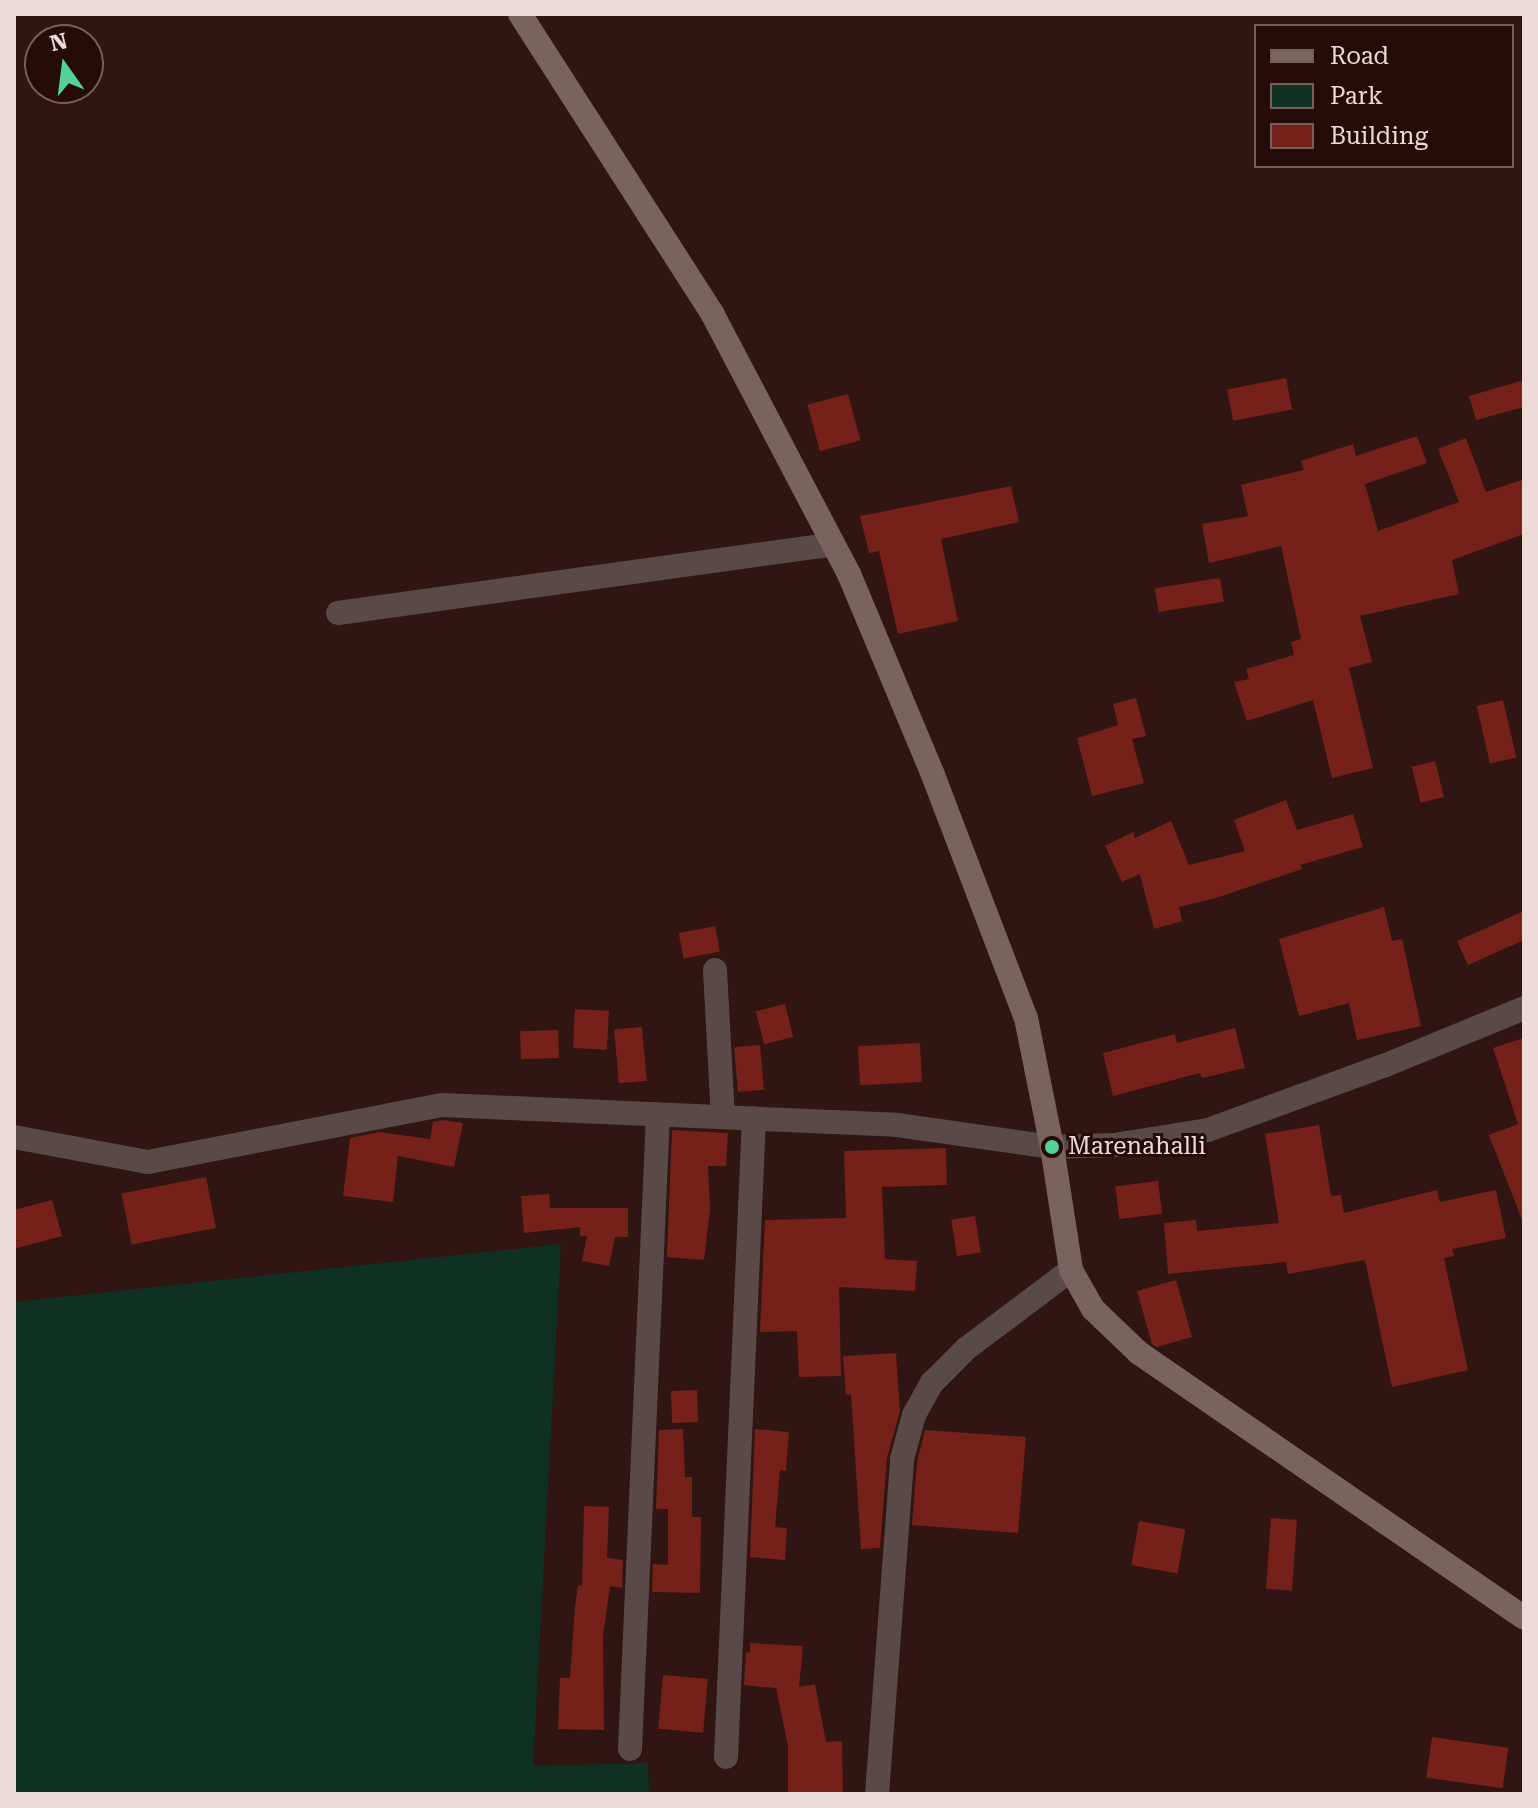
<!DOCTYPE html>
<html>
<head>
<meta charset="utf-8">
<style>
	body { margin:0 }
	#map { position:relative; width:1538px; height:1808px; overflow:hidden; background:#301512; font-family:"Roboto Serif",serif }
	div>[style] { position:absolute }
	[style*='--x'] { left:calc(var(--x)*1px); top:calc(var(--y)*1px); width:calc(var(--w)*1px); rotate:calc(var(--a)*1deg) }
	.green>* { inset:0; background:#0e3121 }
	.building>* { inset:0; background:#76201a; transform-origin:0 0 }
	.minor>* { height:24px; margin:-12px; padding:0 12px; transform-origin:12px; border-radius:12px; background:#594a48 }
	.tertiary>* { height:24px; margin:-12px; padding:0 12px; transform-origin:12px; border-radius:12px; background:#594a48 }
	.secondary>* { height:24px; margin:-12px; padding:0 12px; transform-origin:12px; border-radius:12px; background:#7a625f }
	.dots>* { width:22px; height:22px; translate:-50% -50%; box-sizing:border-box; border:4px solid #260c09; border-radius:50% }
	span { translate:-50% -50%; white-space:nowrap; text-align:center; line-height:1.15; -webkit-text-stroke:6px #260c09; paint-order:stroke }
	.poi-label { font-size:24px; color:#eedad7 }
	.left { translate:0 -50%; text-align:left }
	.frame { position:absolute; inset:0; border:16px solid #eedad7; pointer-events:none }
	.legend { position:absolute; left:1254px; top:24px; width:260px; height:144px; box-sizing:border-box; background:#260c09; border:2px solid #765e5b; margin:0; padding:10px 14px; list-style:none; font-size:24px; color:#eedad7 }
	.legend li { display:flex; align-items:center; gap:16px; height:40px }
	.legend b { width:40px; border:2px solid #765e5b }
	.north { position:absolute; left:24px; top:24px; width:80px; height:80px; box-sizing:border-box; background:#260c09; border:2px solid #765e5b; border-radius:50%; rotate:346deg; font-size:22px; font-weight:700; line-height:32px; text-align:center; color:#eedad7 }
	.north::after { content:''; display:block; margin:auto; width:28px; height:36px; background:#51d397; clip-path:polygon(50% 0,100% 100%,50% 72%,0 100%) }
</style>
</head>
<body>
<div id="map">
	<div class="green">
		<i style="clip-path:polygon(561px 1244px,533px 1766px,648px 1763px,649px 1794px,14px 1794px,14px 1302px)"></i>
	</div>
	<div class="building">
		<i style="left:1286px;top:378px;width:32px;height:60px;rotate:79deg"></i>
		<i style="clip-path:polygon(1524px 380px,1524px 407px,1476px 420px,1469px 396px)"></i>
		<i style="left:848px;top:394px;width:48px;height:42px;rotate:75deg"></i>
		<i style="clip-path:polygon(1417px 436px,1427px 463px,1365px 484px,1378px 531px,1459px 502px,1438px 449px,1466px 438px,1486px 492px,1524px 479px,1524px 534px,1452px 560px,1459px 594px,1360px 616px,1372px 662px,1349px 668px,1373px 768px,1332px 778px,1313px 700px,1247px 721px,1234px 682px,1249px 679px,1246px 669px,1294px 655px,1291px 642px,1301px 639px,1281px 546px,1209px 563px,1202px 524px,1248px 516px,1241px 485px,1304px 470px,1301px 461px,1353px 444px,1356px 456px)"></i>
		<i style="clip-path:polygon(1011px 486px,1019px 522px,941px 539px,958px 621px,898px 634px,879px 551px,869px 553px,860px 516px)"></i>
		<i style="left:1220px;top:578px;width:24px;height:66px;rotate:81deg"></i>
		<i style="clip-path:polygon(1136px 698px,1146px 736px,1132px 739px,1144px 783px,1092px 796px,1077px 738px,1118px 725px,1113px 704px)"></i>
		<i style="left:1503px;top:700px;width:59px;height:27px;rotate:77deg"></i>
		<i style="left:1435px;top:761px;width:37px;height:24px;rotate:76deg"></i>
		<i style="clip-path:polygon(1286px 800px,1297px 830px,1353px 814px,1363px 847px,1300px 865px,1302px 869px,1216px 898px,1179px 907px,1182px 921px,1154px 929px,1140px 874px,1122px 882px,1105px 846px,1133px 832px,1135px 838px,1171px 821px,1189px 865px,1245px 851px,1234px 820px)"></i>
		<i style="clip-path:polygon(1384px 907px,1392px 941px,1402px 939px,1421px 1026px,1357px 1040px,1349px 1003px,1299px 1016px,1279px 939px)"></i>
		<i style="clip-path:polygon(1524px 911px,1524px 940px,1468px 965px,1457px 941px)"></i>
		<i style="left:715px;top:926px;width:26px;height:37px;rotate:79deg"></i>
		<i style="left:785px;top:1004px;width:34px;height:30px;rotate:76deg"></i>
		<i style="left:575px;top:1009px;width:34px;height:39px;rotate:3deg"></i>
		<i style="left:642px;top:1027px;width:54px;height:28px;rotate:85deg"></i>
		<i style="clip-path:polygon(1235px 1028px,1245px 1068px,1202px 1078px,1200px 1073px,1113px 1096px,1103px 1053px,1175px 1034px,1177px 1043px)"></i>
		<i style="left:558px;top:1030px;width:28px;height:38px;rotate:88deg"></i>
		<i style="clip-path:polygon(1524px 1038px,1524px 1220px,1522px 1220px,1489px 1135px,1518px 1124px,1493px 1048px)"></i>
		<i style="left:920px;top:1043px;width:39px;height:62px;rotate:87deg"></i>
		<i style="left:760px;top:1045px;width:45px;height:26px;rotate:85deg"></i>
		<i style="clip-path:polygon(443px 1120px,463px 1123px,454px 1167px,398px 1156px,393px 1202px,343px 1196px,350px 1138px,379px 1132px,430px 1139px,433px 1122px)"></i>
		<i style="clip-path:polygon(1319px 1125px,1331px 1196px,1341px 1195px,1344px 1213px,1437px 1190px,1440px 1202px,1496px 1190px,1506px 1238px,1452px 1249px,1454px 1256px,1444px 1258px,1468px 1370px,1392px 1387px,1365px 1260px,1288px 1274px,1286px 1262px,1168px 1274px,1164px 1223px,1196px 1220px,1197px 1231px,1279px 1223px,1265px 1134px)"></i>
		<i style="clip-path:polygon(672px 1130px,728px 1133px,726px 1166px,708px 1166px,710px 1209px,704px 1260px,667px 1257px)"></i>
		<i style="clip-path:polygon(946px 1148px,947px 1185px,882px 1187px,885px 1259px,917px 1261px,915px 1291px,839px 1287px,841px 1376px,799px 1377px,797px 1331px,760px 1332px,765px 1220px,846px 1218px,844px 1151px)"></i>
		<i style="left:206px;top:1177px;width:52px;height:86px;rotate:79deg"></i>
		<i style="left:1158px;top:1181px;width:33px;height:43px;rotate:83deg"></i>
		<i style="clip-path:polygon(549px 1194px,550px 1208px,628px 1208px,628px 1237px,615px 1237px,609px 1266px,582px 1261px,587px 1236px,580px 1236px,580px 1227px,524px 1233px,521px 1196px)"></i>
		<i style="clip-path:polygon(52px 1200px,62px 1236px,14px 1249px,14px 1210px)"></i>
		<i style="left:975px;top:1216px;width:37px;height:24px;rotate:81deg"></i>
		<i style="clip-path:polygon(1176px 1280px,1192px 1337px,1157px 1347px,1152px 1344px,1137px 1291px)"></i>
		<i style="clip-path:polygon(896px 1353px,900px 1411px,887px 1458px,880px 1548px,861px 1549px,851px 1394px,846px 1395px,843px 1356px)"></i>
		<i style="left:697px;top:1390px;width:32px;height:26px;rotate:88deg"></i>
		<i style="clip-path:polygon(683px 1429px,685px 1477px,692px 1477px,692px 1517px,701px 1517px,700px 1593px,652px 1592px,653px 1564px,668px 1565px,668px 1509px,656px 1509px,659px 1430px)"></i>
		<i style="clip-path:polygon(755px 1429px,789px 1432px,786px 1471px,780px 1470px,775px 1527px,787px 1528px,785px 1560px,750px 1557px)"></i>
		<i style="clip-path:polygon(925px 1430px,1026px 1437px,1018px 1533px,912px 1525px,917px 1462px)"></i>
		<i style="clip-path:polygon(584px 1506px,609px 1507px,607px 1558px,623px 1560px,622px 1588px,610px 1586px,603px 1636px,604px 1730px,558px 1729px,560px 1678px,570px 1678px,575px 1607px,578px 1585px,582px 1586px)"></i>
		<i style="left:1271px;top:1518px;width:26px;height:71px;rotate:4deg"></i>
		<i style="left:1139px;top:1521px;width:47px;height:45px;rotate:10deg"></i>
		<i style="clip-path:polygon(750px 1643px,803px 1646px,799px 1687px,815px 1684px,826px 1742px,842px 1741px,843px 1794px,788px 1794px,788px 1746px,776px 1688px,744px 1685px,746px 1652px,750px 1653px)"></i>
		<i style="left:663px;top:1675px;width:45px;height:54px;rotate:5deg"></i>
		<i style="left:1432px;top:1737px;width:77px;height:41px;rotate:8deg"></i>
	</div>
	<div class="minor">
		<i style="--x:338;--y:613;--w:500;--a:-7.9"></i>
		<i style="--x:715;--y:970;--w:147;--a:86.9"></i>
		<i style="--x:630;--y:1749;--w:635;--a:-87.47"></i>
		<i style="--x:726;--y:1757;--w:639;--a:-87.49"></i>
		<i style="--x:877;--y:1794;--w:336;--a:-85.7"></i>
		<i style="--x:902;--y:1459;--w:46;--a:-74.7"></i>
		<i style="--x:914;--y:1415;--w:37;--a:-61"></i>
		<i style="--x:932;--y:1383;--w:49;--a:-45"></i>
		<i style="--x:967;--y:1348;--w:130;--a:-36.9"></i>
	</div>
	<div class="tertiary">
		<i style="--x:14;--y:1137;--w:136;--a:10.6"></i>
		<i style="--x:148;--y:1162;--w:299;--a:-11"></i>
		<i style="--x:442;--y:1105;--w:455;--a:2.5"></i>
		<i style="--x:897;--y:1125;--w:157;--a:8.1"></i>
		<i style="--x:1052;--y:1147;--w:62;--a:-1.8"></i>
		<i style="--x:1114;--y:1145;--w:95;--a:-9.1"></i>
		<i style="--x:1208;--y:1130;--w:189;--a:-20.1"></i>
		<i style="--x:1386;--y:1065;--w:149;--a:-22.4"></i>
	</div>
	<div class="secondary">
		<i style="--x:520;--y:14;--w:358;--a:57.3"></i>
		<i style="--x:713;--y:315;--w:293;--a:62.3"></i>
		<i style="--x:849;--y:574;--w:218;--a:67.3"></i>
		<i style="--x:933;--y:775;--w:260;--a:69.1"></i>
		<i style="--x:1026;--y:1018;--w:132;--a:78.6"></i>
		<i style="--x:1052;--y:1147;--w:124;--a:81.2"></i>
		<i style="--x:1071;--y:1270;--w:45;--a:60.6"></i>
		<i style="--x:1093;--y:1309;--w:64;--a:43.7"></i>
		<i style="--x:1139;--y:1353;--w:467;--a:34.5"></i>
	</div>
	<div class="dots">
		<i style="left:1052px;top:1147px;background:#51d397"></i>
	</div>
	<div class="poi-label">
		<span class="left" style="left:1068px;top:1147px">Marenahalli</span>
	</div>
	<div class="frame"></div>
	<ul class="legend">
	<li><b style="height:10px;background:#7a625f"></b>Road</li>
	<li><b style="height:22px;background:#0e3121"></b>Park</li>
	<li><b style="height:22px;background:#76201a"></b>Building</li>
	</ul>
	<div class="north">N</div>
</div>
</body>
</html>
